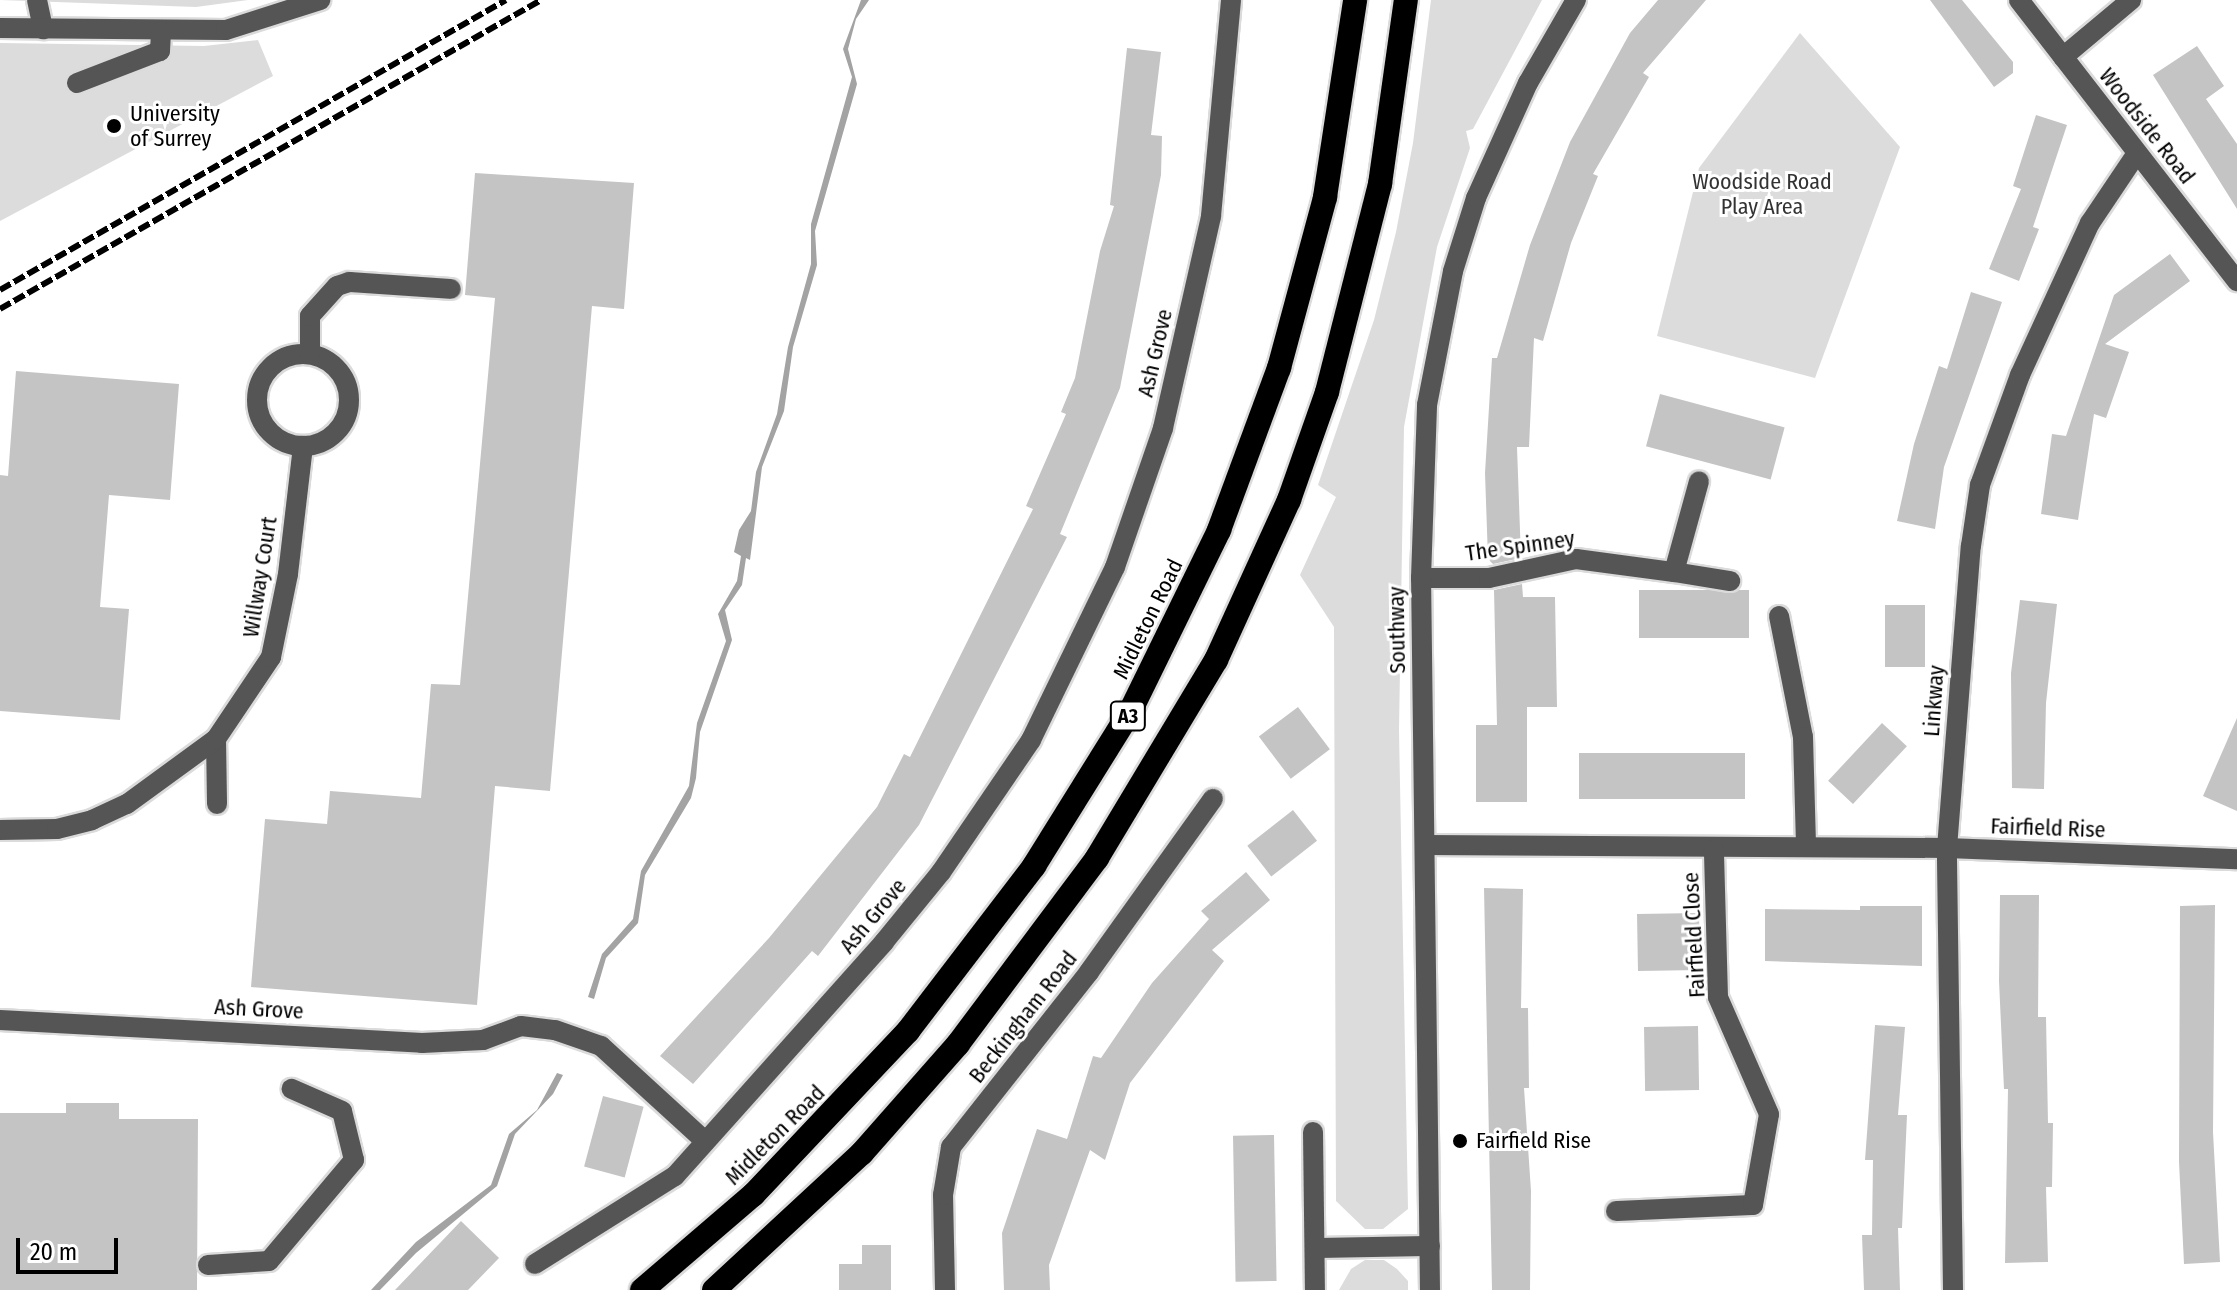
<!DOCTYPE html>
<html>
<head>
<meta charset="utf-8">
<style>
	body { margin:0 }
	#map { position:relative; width:2237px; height:1290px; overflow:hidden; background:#fff; font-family:"Fira Sans Condensed",sans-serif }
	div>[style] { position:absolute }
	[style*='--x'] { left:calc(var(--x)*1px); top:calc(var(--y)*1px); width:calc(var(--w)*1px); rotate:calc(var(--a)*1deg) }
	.green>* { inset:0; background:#dcdcdc }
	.water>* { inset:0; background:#a3a3a3 }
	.building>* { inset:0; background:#c4c4c4; transform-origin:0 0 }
	.roads { filter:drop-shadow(2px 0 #dbdbdb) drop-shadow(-2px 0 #dbdbdb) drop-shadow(0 2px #dbdbdb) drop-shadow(0 -2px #dbdbdb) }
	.minor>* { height:20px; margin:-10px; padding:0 10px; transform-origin:10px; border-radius:10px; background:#555 }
	.minor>.ring { margin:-10px; padding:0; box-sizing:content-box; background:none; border:20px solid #555; border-radius:50% }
	.highway>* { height:24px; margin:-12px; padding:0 12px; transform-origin:12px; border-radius:12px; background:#000 }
	.rail>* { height:6px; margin-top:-3px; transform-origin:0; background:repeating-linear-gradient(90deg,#000 0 12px,transparent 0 16px) }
	.dots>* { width:22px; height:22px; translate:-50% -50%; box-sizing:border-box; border:4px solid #fff; border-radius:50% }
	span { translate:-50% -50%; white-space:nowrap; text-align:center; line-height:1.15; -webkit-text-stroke:6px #fff; paint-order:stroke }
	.shield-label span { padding:2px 6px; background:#fff; border:2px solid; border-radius:6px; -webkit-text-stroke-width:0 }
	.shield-label { font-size:20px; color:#000; font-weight:700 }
	.poi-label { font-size:22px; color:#000 }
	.left { translate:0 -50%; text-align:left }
	.street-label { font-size:22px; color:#000 }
	.park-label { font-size:22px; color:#333 }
	.scale { position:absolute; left:16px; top:1238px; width:102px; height:36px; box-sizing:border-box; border:4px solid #000; border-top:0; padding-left:10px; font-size:24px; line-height:28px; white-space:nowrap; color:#000; -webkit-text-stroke:6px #fff; paint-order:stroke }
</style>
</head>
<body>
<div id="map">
	<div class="green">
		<i style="clip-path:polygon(0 0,248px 0,196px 7px)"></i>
		<i style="clip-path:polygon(1431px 0,1542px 0,1473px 129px,1466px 131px,1470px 148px,1437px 247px,1404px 427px,1399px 730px,1408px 1209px,1383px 1229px,1365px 1229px,1336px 1201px,1334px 627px,1300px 575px,1336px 497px,1318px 485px,1374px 320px,1396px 232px,1413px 143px)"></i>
		<i style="clip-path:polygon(1800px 33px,1900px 147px,1815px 378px,1657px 336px,1699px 168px)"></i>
		<i style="clip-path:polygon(258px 40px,273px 76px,0 221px,0 43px,204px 46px)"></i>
		<i style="clip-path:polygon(1365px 1260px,1384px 1260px,1397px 1269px,1408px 1281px,1408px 1290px,1339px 1290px,1351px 1269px)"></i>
	</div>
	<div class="water">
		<i style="clip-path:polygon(861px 0,869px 0,856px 19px,848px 49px,857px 84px,815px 231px,817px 265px,793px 347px,784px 411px,762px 467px,750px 560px,746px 558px,742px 585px,725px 610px,732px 640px,700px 732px,696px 778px,691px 798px,645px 875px,638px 923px,606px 958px,594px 999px,588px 997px,602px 954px,633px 919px,641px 871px,689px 786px,697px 723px,726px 641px,718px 614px,737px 581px,741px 556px,734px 552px,739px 530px,751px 511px,756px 472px,777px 414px,788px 347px,811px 264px,811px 224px,852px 77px,843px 49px)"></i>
		<i style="clip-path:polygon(557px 1073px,563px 1075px,553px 1094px,515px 1134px,497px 1186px,416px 1253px,380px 1290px,371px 1290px,416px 1242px,491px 1185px,509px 1134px,537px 1110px)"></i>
	</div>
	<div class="building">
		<i style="clip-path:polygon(1658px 0,1706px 0,1643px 73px,1649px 77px,1593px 174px,1598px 176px,1571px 243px,1543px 341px,1534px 338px,1529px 447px,1517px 447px,1521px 558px,1493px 564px,1488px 559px,1485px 473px,1492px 358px,1497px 358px,1530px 245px,1570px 142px,1630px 33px)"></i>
		<i style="clip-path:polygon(1930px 0,1962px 0,2013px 62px,2013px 73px,1994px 87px)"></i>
		<i style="clip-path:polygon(2197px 46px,2224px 86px,2206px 99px,2237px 144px,2237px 209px,2153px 75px)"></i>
		<i style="clip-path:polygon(1127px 48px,1161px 52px,1151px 135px,1162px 136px,1161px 175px,1120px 388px,1060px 534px,1067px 537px,919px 825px,818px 956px,812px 951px,693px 1084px,660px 1056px,769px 938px,877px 807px,904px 754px,910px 757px,1033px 509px,1026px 506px,1066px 414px,1061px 412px,1075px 378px,1100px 251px,1114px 206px,1110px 205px)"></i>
		<i style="clip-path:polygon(2036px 115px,2067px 125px,2033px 227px,2039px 229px,2019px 281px,1989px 269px,2021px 189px,2013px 186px)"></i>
		<i style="clip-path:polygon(475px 173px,634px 183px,624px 309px,592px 306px,550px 791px,495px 786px,477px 1005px,251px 987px,265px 819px,327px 824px,330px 791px,421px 798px,431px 684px,460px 685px,495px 298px,465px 295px)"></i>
		<i style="clip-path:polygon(2170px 254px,2190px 281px,2105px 344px,2129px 352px,2106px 418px,2094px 414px,2078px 520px,2041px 514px,2052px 434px,2066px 436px,2114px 295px)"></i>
		<i style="clip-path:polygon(1971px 292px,2002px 302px,1944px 467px,1935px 529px,1897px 521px,1914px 444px,1939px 366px,1947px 369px)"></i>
		<i style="clip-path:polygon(16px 371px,179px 384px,170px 500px,109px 495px,100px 607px,129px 609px,120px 720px,0 711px,0 475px,8px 476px)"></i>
		<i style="left:1660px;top:394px;width:129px;height:54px;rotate:15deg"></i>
		<i style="clip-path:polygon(1522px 584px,1523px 597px,1555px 597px,1557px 707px,1527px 707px,1527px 802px,1476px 802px,1476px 725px,1497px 725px,1494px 590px)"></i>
		<i style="left:1749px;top:590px;width:48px;height:110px;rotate:90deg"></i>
		<i style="clip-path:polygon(2020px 600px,2057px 604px,2046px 703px,2044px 789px,2012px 788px,2011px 673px)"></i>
		<i style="left:1885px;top:605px;width:40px;height:62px"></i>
		<i style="left:1298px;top:707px;width:53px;height:49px;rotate:53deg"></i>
		<i style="clip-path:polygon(2237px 718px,2237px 811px,2203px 796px)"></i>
		<i style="left:1882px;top:723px;width:34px;height:79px;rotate:43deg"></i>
		<i style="left:1745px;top:753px;width:46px;height:166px;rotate:90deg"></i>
		<i style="left:1293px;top:810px;width:39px;height:58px;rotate:52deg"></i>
		<i style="clip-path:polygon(1246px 872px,1270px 900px,1212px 950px,1224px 961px,1130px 1083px,1105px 1160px,1090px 1150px,1049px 1265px,1050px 1290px,1004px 1290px,1002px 1233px,1037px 1129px,1067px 1139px,1093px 1056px,1101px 1058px,1152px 983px,1209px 919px,1201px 911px)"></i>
		<i style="clip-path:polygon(1484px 888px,1523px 889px,1521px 1008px,1528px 1008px,1529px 1088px,1524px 1088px,1531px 1191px,1530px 1290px,1492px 1290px)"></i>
		<i style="clip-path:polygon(2000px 895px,2039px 895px,2038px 1017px,2046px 1017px,2048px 1123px,2053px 1123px,2052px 1187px,2046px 1187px,2048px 1262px,2005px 1263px,2008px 1089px,2004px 1089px,1999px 981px)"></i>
		<i style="clip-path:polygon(2215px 905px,2213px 1132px,2220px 1262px,2184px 1264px,2179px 1162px,2180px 906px)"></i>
		<i style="clip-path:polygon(1860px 906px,1922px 906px,1922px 966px,1765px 961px,1765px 909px,1860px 910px)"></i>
		<i style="left:1699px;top:913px;width:57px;height:62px;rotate:89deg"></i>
		<i style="clip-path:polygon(1875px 1025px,1905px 1027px,1898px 1115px,1907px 1115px,1902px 1228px,1898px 1228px,1900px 1290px,1864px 1290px,1862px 1235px,1872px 1235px,1873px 1160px,1865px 1160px)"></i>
		<i style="left:1698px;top:1026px;width:64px;height:54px;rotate:89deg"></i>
		<i style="left:603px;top:1096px;width:42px;height:73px;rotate:15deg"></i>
		<i style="clip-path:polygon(66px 1103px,119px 1103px,119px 1119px,198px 1119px,197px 1290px,0 1290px,0 1113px,66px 1113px)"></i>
		<i style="left:1274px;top:1135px;width:146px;height:41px;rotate:89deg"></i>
		<i style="clip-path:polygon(461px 1221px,499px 1258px,468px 1290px,395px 1290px)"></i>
		<i style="clip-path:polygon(862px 1245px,891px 1245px,891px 1290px,839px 1290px,839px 1264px,862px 1264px)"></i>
	</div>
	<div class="roads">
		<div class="minor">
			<i style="--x:37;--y:0;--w:30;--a:78"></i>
			<i style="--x:2019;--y:0;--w:356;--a:52.2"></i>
			<i style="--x:0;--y:28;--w:226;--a:0.5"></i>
			<i style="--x:226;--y:30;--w:99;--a:-17.7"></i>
			<i style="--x:2063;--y:57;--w:89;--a:-40"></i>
			<i style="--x:77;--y:83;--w:89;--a:-21.1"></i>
			<i style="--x:160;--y:51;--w:20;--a:-87"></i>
			<i class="ring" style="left:257px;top:354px;width:72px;height:72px"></i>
			<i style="--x:310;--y:354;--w:38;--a:-90"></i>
			<i style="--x:310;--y:316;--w:40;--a:-48"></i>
			<i style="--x:337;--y:286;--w:13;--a:-18"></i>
			<i style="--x:349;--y:282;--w:102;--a:3.9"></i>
			<i style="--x:1674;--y:572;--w:57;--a:9.1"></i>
			<i style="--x:1421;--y:578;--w:68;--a:0"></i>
			<i style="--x:1489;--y:578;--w:89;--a:-12.3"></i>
			<i style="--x:1576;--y:559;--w:99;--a:7.6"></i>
			<i style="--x:1674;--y:572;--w:94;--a:-74.6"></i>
			<i style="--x:1779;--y:616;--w:123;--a:78.8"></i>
			<i style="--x:1803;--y:737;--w:110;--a:88.4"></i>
			<i style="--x:216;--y:739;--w:65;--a:89.1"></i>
			<i style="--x:0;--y:830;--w:57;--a:-1"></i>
			<i style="--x:57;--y:829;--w:36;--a:-14"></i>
			<i style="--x:92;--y:820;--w:38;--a:-25"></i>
			<i style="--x:127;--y:804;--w:110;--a:-36.1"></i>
			<i style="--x:216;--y:739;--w:99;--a:-56.1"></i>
			<i style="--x:271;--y:657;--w:85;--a:-78.4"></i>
			<i style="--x:288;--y:574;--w:129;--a:-83.3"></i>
			<i style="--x:1425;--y:845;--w:522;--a:0.33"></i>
			<i style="--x:1947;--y:848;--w:290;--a:2.2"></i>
			<i style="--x:0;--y:1020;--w:423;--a:3.1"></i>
			<i style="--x:422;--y:1043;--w:61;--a:-2.8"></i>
			<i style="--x:483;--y:1040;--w:40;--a:-20.2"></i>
			<i style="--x:521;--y:1026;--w:34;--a:7"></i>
			<i style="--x:555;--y:1030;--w:49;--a:19.2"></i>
			<i style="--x:601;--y:1046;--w:138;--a:42.4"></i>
			<i style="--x:1313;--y:1132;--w:158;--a:89.3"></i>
			<i style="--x:1616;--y:1211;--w:137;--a:-2.5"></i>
			<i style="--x:1753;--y:1205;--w:92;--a:-80"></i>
			<i style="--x:1769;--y:1114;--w:128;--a:-113.6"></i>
			<i style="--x:1718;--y:997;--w:147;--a:-91.6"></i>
			<i style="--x:1315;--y:1248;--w:115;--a:-1"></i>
			<i style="--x:535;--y:1264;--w:165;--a:-32.2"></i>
			<i style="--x:675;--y:1176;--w:314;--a:-48.2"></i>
			<i style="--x:884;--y:942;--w:90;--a:-50.8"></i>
			<i style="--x:941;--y:872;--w:160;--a:-55.7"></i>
			<i style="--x:1031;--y:740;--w:192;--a:-64.1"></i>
			<i style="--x:1115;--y:567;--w:147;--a:-70.9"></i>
			<i style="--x:1163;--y:428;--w:217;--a:-77.2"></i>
			<i style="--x:1211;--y:216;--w:217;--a:-84.7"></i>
			<i style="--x:208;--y:1265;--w:61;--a:-3.8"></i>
			<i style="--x:269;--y:1261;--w:132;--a:-49.9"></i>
			<i style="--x:354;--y:1160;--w:50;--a:-103.8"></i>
			<i style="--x:342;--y:1111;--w:55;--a:-156.3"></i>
			<i style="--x:945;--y:1290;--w:95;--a:-91.2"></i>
			<i style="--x:943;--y:1195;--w:49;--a:-80.5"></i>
			<i style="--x:951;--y:1147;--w:223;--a:-51.7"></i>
			<i style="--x:1089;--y:972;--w:213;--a:-54.4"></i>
			<i style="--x:1430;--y:1290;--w:712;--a:-90.72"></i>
			<i style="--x:1421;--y:578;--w:173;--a:-88"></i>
			<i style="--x:1427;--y:405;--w:136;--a:-79"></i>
			<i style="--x:1453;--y:271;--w:77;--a:-72.5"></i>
			<i style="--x:1476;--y:198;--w:126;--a:-65.7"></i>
			<i style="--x:1528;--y:83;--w:96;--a:-60"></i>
			<i style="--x:1953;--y:1290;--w:442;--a:-90.8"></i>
			<i style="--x:1947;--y:848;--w:303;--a:-85.5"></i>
			<i style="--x:1971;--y:546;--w:62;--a:-81.6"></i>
			<i style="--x:1980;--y:485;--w:117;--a:-70"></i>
			<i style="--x:2020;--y:375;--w:167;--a:-65.3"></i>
			<i style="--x:2090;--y:223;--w:84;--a:-56.1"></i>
		</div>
		<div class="highway">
			<i style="--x:642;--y:1290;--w:146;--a:-40.6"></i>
			<i style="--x:753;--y:1195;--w:226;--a:-46.6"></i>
			<i style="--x:908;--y:1031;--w:208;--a:-52.6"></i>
			<i style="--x:1034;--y:866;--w:181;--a:-58.1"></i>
			<i style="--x:1130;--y:712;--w:203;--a:-63.9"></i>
			<i style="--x:1219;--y:530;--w:173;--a:-69.7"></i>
			<i style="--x:1279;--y:368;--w:177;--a:-74.9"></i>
			<i style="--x:1325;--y:197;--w:199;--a:-81.3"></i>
			<i style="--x:714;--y:1290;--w:202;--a:-42.8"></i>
			<i style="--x:862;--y:1153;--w:145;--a:-48.6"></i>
			<i style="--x:958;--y:1044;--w:232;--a:-53.2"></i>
			<i style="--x:1097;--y:858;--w:231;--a:-59"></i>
			<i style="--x:1216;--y:660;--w:176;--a:-65.5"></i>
			<i style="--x:1289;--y:500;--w:114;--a:-70.6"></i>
			<i style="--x:1327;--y:392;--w:215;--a:-75.7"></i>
			<i style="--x:1380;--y:184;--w:186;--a:-82"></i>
		</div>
	</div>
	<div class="rail">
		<i style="--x:0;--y:290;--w:583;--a:-29.82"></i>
		<i style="--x:0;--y:309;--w:623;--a:-29.73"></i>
	</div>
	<div class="dots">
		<i style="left:114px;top:126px;background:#000"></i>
		<i style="left:1460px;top:1141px;background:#000"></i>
	</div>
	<div class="shield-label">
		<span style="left:1128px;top:716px">A3</span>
	</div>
	<div class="poi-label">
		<span class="left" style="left:130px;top:126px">University<br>of Surrey</span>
		<span class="left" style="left:1476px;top:1141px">Fairfield Rise</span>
	</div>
	<div class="street-label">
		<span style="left:2147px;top:126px;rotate:52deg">Woodside Road</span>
		<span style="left:1155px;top:353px;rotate:-77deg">Ash Grove</span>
		<span style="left:1520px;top:546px;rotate:-8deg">The Spinney</span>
		<span style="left:260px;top:577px;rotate:-81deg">Willway Court</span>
		<span style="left:1148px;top:619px;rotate:-64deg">Midleton Road</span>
		<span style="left:1397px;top:630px;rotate:-91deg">Southway</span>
		<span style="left:1934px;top:701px;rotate:-86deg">Linkway</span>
		<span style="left:2048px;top:828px;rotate:2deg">Fairfield Rise</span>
		<span style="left:873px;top:916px;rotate:-50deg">Ash Grove</span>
		<span style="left:1694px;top:935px;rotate:-93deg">Fairfield Close</span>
		<span style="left:259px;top:1009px;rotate:3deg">Ash Grove</span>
		<span style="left:1023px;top:1017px;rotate:-52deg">Beckingham Road</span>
		<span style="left:775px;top:1135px;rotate:-45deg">Midleton Road</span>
	</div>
	<div class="park-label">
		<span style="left:1762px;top:194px">Woodside Road<br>Play Area</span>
	</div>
	<div class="scale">20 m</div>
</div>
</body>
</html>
